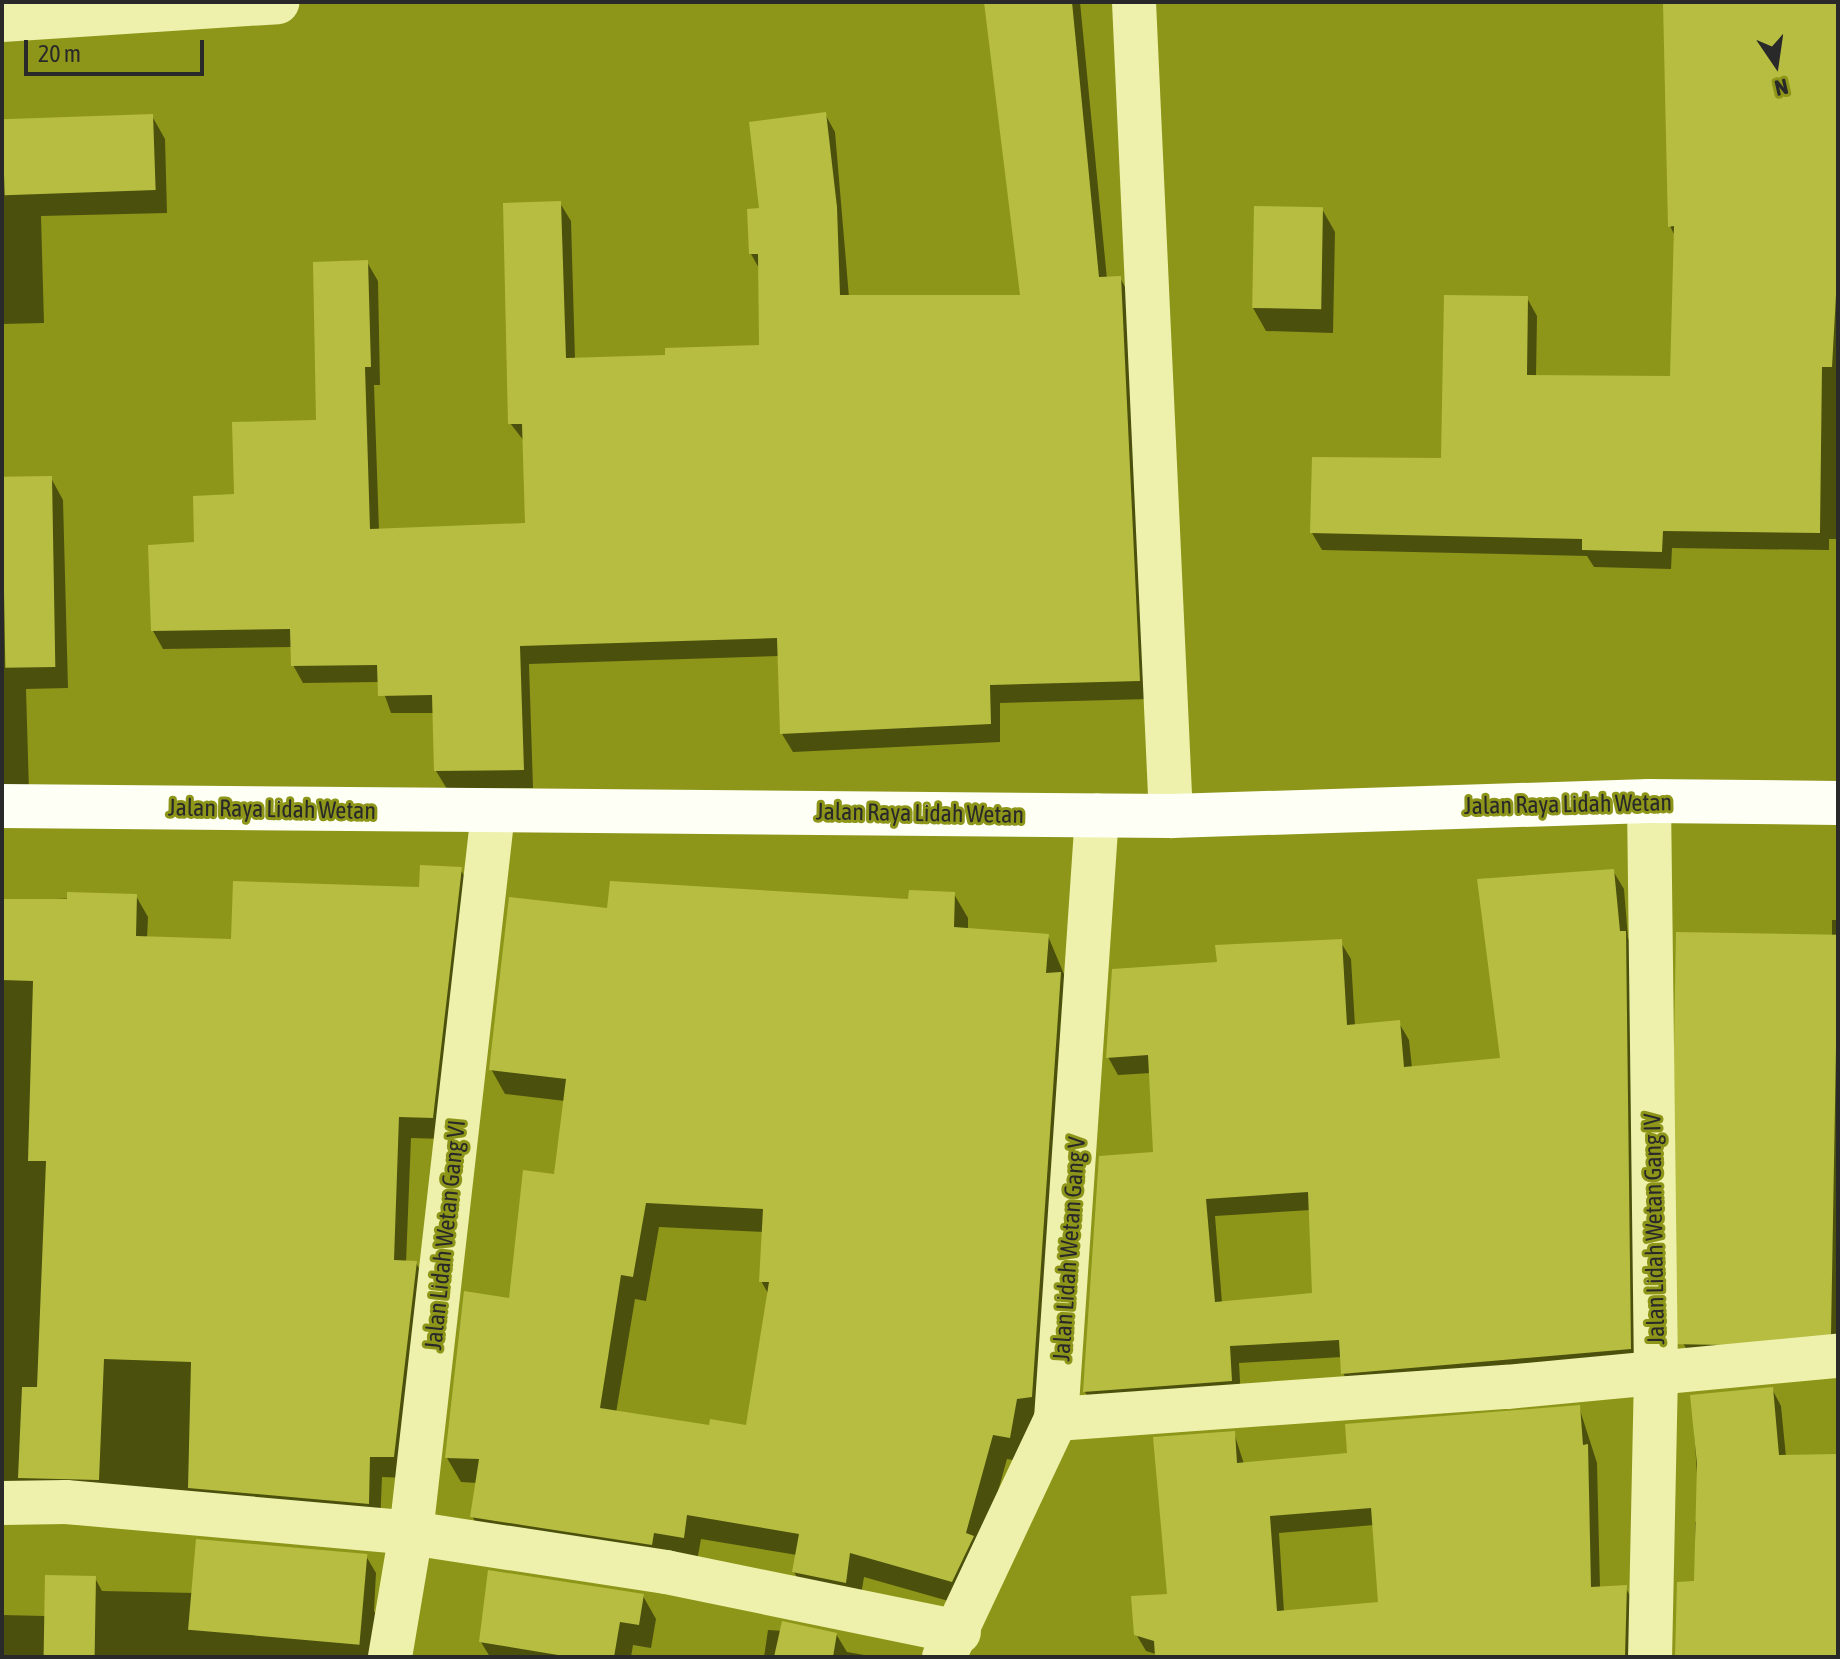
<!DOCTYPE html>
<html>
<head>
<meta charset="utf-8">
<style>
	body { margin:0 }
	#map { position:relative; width:1840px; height:1659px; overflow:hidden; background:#8e9619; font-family:"Asap Condensed",sans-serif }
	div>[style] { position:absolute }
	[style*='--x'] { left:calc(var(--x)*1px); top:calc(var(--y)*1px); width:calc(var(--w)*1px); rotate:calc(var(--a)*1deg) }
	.shadow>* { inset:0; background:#0007 }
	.building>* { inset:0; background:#b6bd41; transform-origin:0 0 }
	.minor>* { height:44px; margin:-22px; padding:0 22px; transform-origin:22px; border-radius:22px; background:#edf1ab }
	.major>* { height:44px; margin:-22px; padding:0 22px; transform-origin:22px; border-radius:22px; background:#fefff5 }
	span { translate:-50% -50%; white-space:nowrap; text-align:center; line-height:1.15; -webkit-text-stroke:6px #8e9619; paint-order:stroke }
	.street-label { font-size:24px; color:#292929 }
	.frame { position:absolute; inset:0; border:4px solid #292929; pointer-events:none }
	.north { position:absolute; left:1736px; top:24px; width:80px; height:80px; -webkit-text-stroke:6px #8e9619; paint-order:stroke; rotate:167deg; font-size:22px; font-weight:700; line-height:32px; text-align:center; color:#292929 }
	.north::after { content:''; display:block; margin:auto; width:28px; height:36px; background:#292929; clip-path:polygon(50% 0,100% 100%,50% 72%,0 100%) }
	.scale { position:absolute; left:24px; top:40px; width:180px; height:36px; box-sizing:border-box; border:4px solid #292929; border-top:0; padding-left:10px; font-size:24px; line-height:28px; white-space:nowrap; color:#292929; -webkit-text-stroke:6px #8e9619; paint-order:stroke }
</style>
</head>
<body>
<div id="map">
	<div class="shadow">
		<i style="clip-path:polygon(986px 2px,1080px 2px,1107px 279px,1120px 278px,1131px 297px,1149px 699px,1000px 703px,1000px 742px,793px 752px,782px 734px,780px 656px,529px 664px,533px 788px,447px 789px,436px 771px,435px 713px,391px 713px,380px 682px,303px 683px,293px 665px,292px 647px,163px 649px,153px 631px,196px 544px,236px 496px,318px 422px,367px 262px,378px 281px,380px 385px,374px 385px,379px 530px,527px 525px,524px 441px,510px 423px,560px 203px,571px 221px,575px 359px,667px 357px,762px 346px,760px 270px,751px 254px,762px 210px,825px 114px,835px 132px,849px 297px,1022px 297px)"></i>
		<i style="clip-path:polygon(1664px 2px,1838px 2px,1838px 539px,1829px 539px,1829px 550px,1672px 548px,1671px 569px,1594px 567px,1587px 556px,1322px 550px,1312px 533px,1443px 460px,1527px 298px,1537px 316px,1536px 377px,1672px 378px,1675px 236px,1670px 226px)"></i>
		<i style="clip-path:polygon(152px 116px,165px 139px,167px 213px,41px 216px,44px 323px,2px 324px,2px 121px)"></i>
		<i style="clip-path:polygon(1322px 209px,1335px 232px,1333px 333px,1266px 331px,1253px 308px)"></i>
		<i style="clip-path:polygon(2px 478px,51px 478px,63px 500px,68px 688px,26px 689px,29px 791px,2px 791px)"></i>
		<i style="clip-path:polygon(460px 869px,473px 890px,444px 1139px,411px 1138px,406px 1263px,416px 1263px,428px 1284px,406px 1478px,382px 1477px,380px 1525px,2px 1501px,2px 901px,136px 896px,148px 917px,147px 939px,233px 941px,421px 889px)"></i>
		<i style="clip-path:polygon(evenodd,1613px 871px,1624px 889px,1628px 938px,1635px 951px,1640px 1366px,1353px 1391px,1343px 1373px,1342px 1357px,1239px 1363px,1241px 1399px,1095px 1409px,1085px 1392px,1155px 1154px,1151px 1073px,1118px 1075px,1108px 1057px,1219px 963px,1340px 941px,1351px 959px,1355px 1026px,1399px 1023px,1409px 1040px,1412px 1068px,1502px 1060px,1613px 871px,1311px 1210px,1314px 1295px,1222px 1303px,1215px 1216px,1311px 1210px)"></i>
		<i style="clip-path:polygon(evenodd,954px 894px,968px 918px,968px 930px,1048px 936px,1074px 998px,1046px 1422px,1023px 1462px,1007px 1459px,966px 1606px,864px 1577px,859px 1607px,808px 1597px,794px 1572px,797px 1555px,701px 1539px,697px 1561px,486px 1541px,472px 1516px,477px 1483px,461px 1482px,447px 1458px,556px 1176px,565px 1101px,505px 1094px,491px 1069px,609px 910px,910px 901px,954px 894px,659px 1227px,764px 1232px,761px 1281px,769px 1295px,747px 1428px,711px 1428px,616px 1413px,635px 1299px,646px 1301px,659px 1227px)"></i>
		<i style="clip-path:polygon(1832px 920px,1838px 920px,1838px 1363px,1700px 1373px,1683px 1343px,1832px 938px)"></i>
		<i style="clip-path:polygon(1772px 1389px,1781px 1406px,1786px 1457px,1838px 1456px,1838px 1657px,1677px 1657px,1696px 1583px,1695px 1522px,1700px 1521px,1692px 1397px)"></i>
		<i style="clip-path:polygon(evenodd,1579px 1407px,1597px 1463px,1600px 1588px,1625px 1587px,1635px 1604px,1636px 1657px,1165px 1657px,1146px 1651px,1136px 1634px,1169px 1596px,1234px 1433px,1244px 1464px,1349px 1455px,1579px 1407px,1374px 1525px,1380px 1604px,1284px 1612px,1279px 1533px,1374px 1525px)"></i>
		<i style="clip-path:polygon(366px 1556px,376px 1573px,374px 1611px,382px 1624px,376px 1657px,2px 1657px,2px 1615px,45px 1616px,95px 1578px,102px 1591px,196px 1593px)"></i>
		<i style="clip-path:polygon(643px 1596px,656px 1619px,651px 1648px,633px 1645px,631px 1657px,490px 1657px,481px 1642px)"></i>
		<i style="clip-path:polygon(768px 1630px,836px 1634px,847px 1652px,876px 1657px,764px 1657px)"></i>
	</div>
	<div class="building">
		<i style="clip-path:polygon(984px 2px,1072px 2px,1099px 277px,1121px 276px,1140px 681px,990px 685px,991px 724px,780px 734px,777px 638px,520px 646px,524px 770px,434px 771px,432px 695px,378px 696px,377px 665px,291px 666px,290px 629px,151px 631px,148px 545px,194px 542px,193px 496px,234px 494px,232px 422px,316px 420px,313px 262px,368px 260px,371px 367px,365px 367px,370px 529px,525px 523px,522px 424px,508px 424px,503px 203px,561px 201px,566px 358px,665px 355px,665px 348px,759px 345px,758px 254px,749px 254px,747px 209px,759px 208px,749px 122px,826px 112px,837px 207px,840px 295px,1020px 295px)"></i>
		<i style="clip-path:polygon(1663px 2px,1838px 2px,1838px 259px,1832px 367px,1822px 367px,1820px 533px,1663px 531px,1662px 552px,1582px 550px,1582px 539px,1310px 533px,1312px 457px,1441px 458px,1444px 295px,1528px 296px,1527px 375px,1670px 376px,1674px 226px,1668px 227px)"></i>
		<i style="left:153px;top:114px;width:76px;height:151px;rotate:88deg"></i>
		<i style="left:1254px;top:206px;width:69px;height:102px;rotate:1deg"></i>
		<i style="left:52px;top:476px;width:191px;height:50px;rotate:89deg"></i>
		<i style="clip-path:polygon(420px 865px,462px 867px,433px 1118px,399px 1117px,394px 1260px,417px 1261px,394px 1457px,370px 1457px,369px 1504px,188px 1488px,191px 1362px,104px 1359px,99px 1480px,18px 1478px,22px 1387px,37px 1387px,46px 1161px,28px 1161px,33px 981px,2px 980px,2px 899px,67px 899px,67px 892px,137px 894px,136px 936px,231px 939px,233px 881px,419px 887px)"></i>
		<i style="clip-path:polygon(evenodd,1614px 869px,1620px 931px,1626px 931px,1631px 1349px,1341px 1374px,1339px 1340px,1230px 1346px,1232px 1381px,1083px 1392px,1099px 1156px,1153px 1152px,1148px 1055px,1106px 1058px,1112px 969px,1217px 962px,1215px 945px,1342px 939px,1347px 1025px,1400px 1020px,1404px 1067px,1500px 1058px,1477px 879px,1614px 869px,1308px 1192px,1312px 1293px,1215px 1302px,1206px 1199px,1308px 1192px)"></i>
		<i style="clip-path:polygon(evenodd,610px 881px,908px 899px,909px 890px,955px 892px,954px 927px,1049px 934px,1046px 973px,1061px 972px,1032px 1397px,1017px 1399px,1010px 1438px,993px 1435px,966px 1533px,974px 1536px,952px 1582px,850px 1553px,846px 1583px,792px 1572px,799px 1534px,687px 1515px,684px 1538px,654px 1533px,652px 1545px,470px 1517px,479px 1459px,445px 1458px,464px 1291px,509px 1298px,523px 1170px,554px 1174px,566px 1079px,489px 1070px,509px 897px,607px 908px,610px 881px,646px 1203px,763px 1209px,759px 1282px,769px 1282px,746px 1425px,710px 1419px,709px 1425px,600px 1408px,621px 1275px,633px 1277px,646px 1203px)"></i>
		<i style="left:1676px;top:932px;width:162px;height:412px;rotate:1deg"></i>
		<i style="clip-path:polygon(1773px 1387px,1779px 1455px,1838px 1454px,1838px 1657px,1675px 1657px,1677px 1582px,1694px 1581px,1697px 1464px,1690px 1395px)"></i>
		<i style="clip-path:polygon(evenodd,1580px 1405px,1583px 1445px,1588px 1444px,1591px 1587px,1627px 1585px,1625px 1657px,1155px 1657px,1154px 1641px,1134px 1635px,1131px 1596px,1167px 1594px,1153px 1437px,1235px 1431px,1237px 1463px,1347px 1453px,1345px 1424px,1580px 1405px,1371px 1508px,1378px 1602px,1277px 1611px,1270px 1516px,1371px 1508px)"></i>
		<i style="left:196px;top:1539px;width:172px;height:91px;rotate:5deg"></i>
		<i style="clip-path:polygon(488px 1570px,644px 1594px,639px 1625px,620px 1622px,614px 1657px,570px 1657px,479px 1642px)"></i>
		<i style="left:45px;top:1575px;width:51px;height:82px;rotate:1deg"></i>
		<i style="clip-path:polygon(782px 1621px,837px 1633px,833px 1657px,774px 1657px)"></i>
	</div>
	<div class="minor">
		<i style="--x:1134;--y:2;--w:815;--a:87.4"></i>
		<i style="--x:2;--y:20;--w:276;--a:-3.7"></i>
		<i style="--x:1649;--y:801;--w:572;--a:89.3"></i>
		<i style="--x:1656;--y:1373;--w:284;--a:91.2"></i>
		<i style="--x:1056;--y:1419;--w:452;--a:-4.1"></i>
		<i style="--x:1507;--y:1387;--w:332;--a:-5.4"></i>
		<i style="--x:2;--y:1503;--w:64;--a:-0.9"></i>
		<i style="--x:66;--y:1502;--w:346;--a:5.1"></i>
		<i style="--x:411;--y:1533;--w:258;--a:8.7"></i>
		<i style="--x:666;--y:1572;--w:299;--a:11.6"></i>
		<i style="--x:390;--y:1657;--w:126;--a:-80.4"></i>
		<i style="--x:411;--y:1533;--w:726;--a:-83.51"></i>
		<i style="--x:944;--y:1657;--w:263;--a:-64.8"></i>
		<i style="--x:1056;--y:1419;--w:605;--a:-86.12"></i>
	</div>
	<div class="major">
		<i style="--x:2;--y:806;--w:1169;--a:0.49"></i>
		<i style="--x:1171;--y:816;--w:478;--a:-1.8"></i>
		<i style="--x:1649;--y:801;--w:189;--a:0.6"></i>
	</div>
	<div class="street-label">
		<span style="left:1568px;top:804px;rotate:-1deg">Jalan Raya Lidah Wetan</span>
		<span style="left:272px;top:809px;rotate:1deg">Jalan Raya Lidah Wetan</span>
		<span style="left:920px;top:813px;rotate:1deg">Jalan Raya Lidah Wetan</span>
		<span style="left:1654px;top:1229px;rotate:-91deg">Jalan Lidah Wetan Gang IV</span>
		<span style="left:445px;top:1235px;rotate:-84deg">Jalan Lidah Wetan Gang VI</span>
		<span style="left:1069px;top:1249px;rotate:-86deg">Jalan Lidah Wetan Gang V</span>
	</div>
	<div class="frame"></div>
	<div class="north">N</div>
	<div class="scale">20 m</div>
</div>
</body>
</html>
